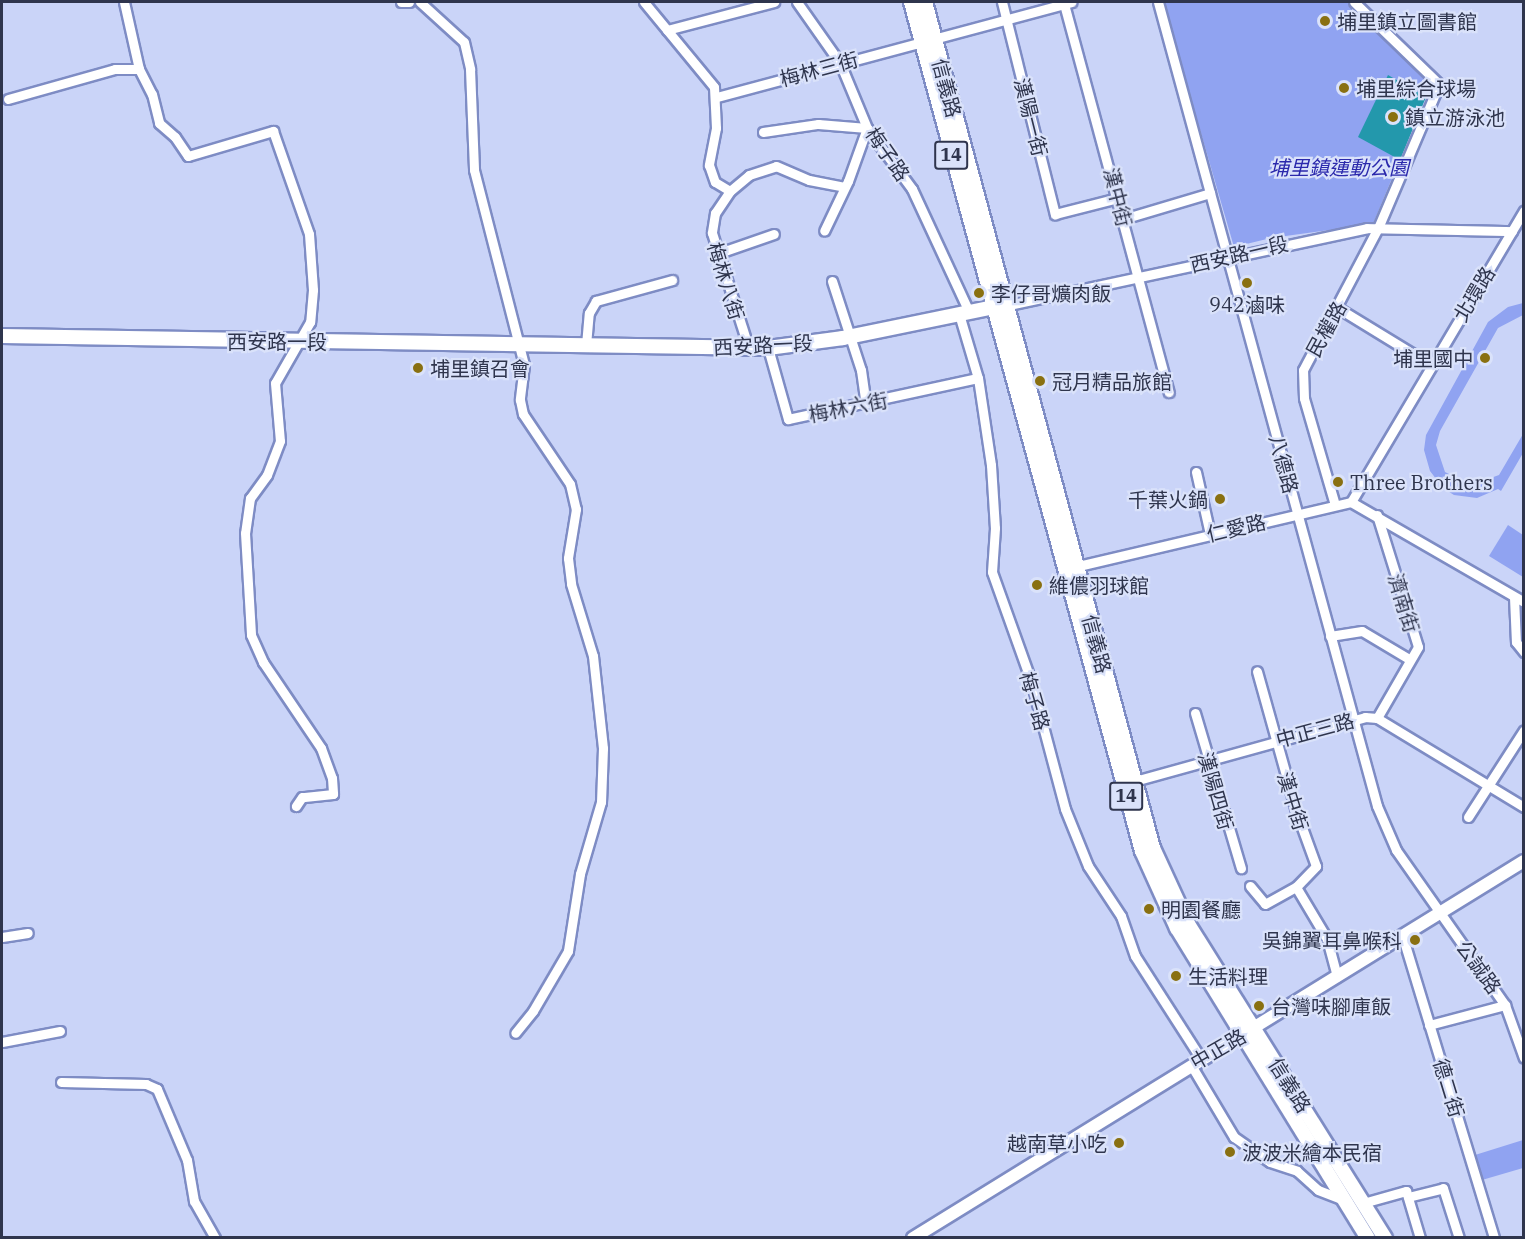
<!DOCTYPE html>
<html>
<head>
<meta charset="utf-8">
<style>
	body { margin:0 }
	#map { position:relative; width:1525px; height:1239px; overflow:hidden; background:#cad4f8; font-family:"IBM Plex Serif","Noto Sans TC",serif }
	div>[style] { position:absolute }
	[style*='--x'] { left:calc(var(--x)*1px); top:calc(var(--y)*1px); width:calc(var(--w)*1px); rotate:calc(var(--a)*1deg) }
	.green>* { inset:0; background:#90a3f1 }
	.water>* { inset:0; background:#2398ac }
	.roads { filter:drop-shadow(2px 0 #7e8cc4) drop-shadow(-2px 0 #7e8cc4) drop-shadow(0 2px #7e8cc4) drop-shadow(0 -2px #7e8cc4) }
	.street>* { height:9px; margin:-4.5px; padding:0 4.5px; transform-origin:4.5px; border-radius:4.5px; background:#fff }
	.secondary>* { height:12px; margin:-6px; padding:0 6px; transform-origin:6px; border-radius:6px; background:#fff }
	.primary>* { height:14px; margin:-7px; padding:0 7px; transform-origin:7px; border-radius:7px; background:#fff }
	.dots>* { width:16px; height:16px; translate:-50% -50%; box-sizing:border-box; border:3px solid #dae2fa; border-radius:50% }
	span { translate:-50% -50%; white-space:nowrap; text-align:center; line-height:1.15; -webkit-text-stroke:4.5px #dae2fa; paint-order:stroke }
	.shield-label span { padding:2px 4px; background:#dae2fa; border:2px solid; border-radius:4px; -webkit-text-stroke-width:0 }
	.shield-label { font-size:18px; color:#2f354d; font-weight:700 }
	.poi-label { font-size:20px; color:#2f354d }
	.left { translate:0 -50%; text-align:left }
	.right { translate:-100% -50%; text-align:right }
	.street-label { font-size:20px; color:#2f354d }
	.park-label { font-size:20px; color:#2b29ac; font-style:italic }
	.frame { position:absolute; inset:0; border:3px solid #2f354d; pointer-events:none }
</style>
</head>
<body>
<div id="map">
	<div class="green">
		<i style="clip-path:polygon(1163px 2px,1347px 2px,1431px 84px,1373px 224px,1271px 238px,1234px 247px)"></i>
		<i style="clip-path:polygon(1523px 303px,1523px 315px,1498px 328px,1440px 431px,1436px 445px,1445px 472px,1471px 485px,1499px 475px,1523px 434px,1523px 453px,1501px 491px,1498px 489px,1477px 498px,1454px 495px,1443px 488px,1430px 471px,1424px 450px,1426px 435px,1488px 322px,1508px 307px)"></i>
		<i style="clip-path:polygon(1508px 525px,1523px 535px,1523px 577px,1489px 556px)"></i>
		<i style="clip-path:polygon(1523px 1140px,1523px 1168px,1482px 1180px,1475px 1155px)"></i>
	</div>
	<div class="water">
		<i style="clip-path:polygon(1388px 75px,1426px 97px,1400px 160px,1358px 137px)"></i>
	</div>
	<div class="roads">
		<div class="street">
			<i style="--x:124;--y:2;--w:69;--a:77.4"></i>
			<i style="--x:139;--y:69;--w:28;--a:63"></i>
			<i style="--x:152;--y:94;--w:30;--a:76"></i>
			<i style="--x:159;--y:123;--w:21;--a:41"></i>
			<i style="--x:175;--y:137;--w:23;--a:56"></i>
			<i style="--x:188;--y:156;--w:89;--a:-16.4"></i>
			<i style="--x:273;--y:131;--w:109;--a:70.7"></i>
			<i style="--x:309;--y:234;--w:56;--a:85.9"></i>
			<i style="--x:313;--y:290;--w:32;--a:95"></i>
			<i style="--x:310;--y:322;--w:70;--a:119.8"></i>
			<i style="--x:275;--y:383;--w:58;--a:85.1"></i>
			<i style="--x:280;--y:441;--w:36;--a:111"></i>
			<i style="--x:267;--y:475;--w:29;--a:126"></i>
			<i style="--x:250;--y:498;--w:35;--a:98"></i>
			<i style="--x:245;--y:533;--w:102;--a:86.6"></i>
			<i style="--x:251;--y:635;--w:30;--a:66"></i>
			<i style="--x:263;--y:662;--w:104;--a:56"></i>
			<i style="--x:321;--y:748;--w:32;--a:70"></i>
			<i style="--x:332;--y:778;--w:16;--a:86"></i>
			<i style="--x:333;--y:794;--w:31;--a:174"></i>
			<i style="--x:302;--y:797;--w:11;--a:124"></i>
			<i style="--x:401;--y:2;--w:8;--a:0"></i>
			<i style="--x:420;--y:2;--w:59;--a:42.3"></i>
			<i style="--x:464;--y:42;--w:28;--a:77"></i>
			<i style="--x:470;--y:69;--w:101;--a:87.7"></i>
			<i style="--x:474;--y:170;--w:201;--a:75.6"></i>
			<i style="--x:524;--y:365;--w:35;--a:97"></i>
			<i style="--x:520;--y:400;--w:14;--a:78"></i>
			<i style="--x:523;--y:414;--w:84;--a:56.1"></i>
			<i style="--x:570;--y:484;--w:26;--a:77"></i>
			<i style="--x:576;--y:509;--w:50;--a:99.3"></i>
			<i style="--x:568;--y:558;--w:26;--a:83"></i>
			<i style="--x:571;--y:584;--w:75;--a:73"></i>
			<i style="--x:593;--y:656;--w:93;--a:83.8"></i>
			<i style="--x:603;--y:748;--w:54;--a:92.1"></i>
			<i style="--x:601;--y:802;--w:75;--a:106.3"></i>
			<i style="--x:580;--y:874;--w:78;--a:98.9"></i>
			<i style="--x:568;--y:951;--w:69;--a:120.3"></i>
			<i style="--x:533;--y:1011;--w:28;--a:129"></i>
			<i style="--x:644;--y:2;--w:110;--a:50.5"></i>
			<i style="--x:714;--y:87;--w:41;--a:87.2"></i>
			<i style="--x:716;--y:128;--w:38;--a:101"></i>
			<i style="--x:709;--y:165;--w:18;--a:71"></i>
			<i style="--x:715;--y:182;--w:17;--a:31"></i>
			<i style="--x:730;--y:191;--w:27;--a:124"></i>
			<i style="--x:715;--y:213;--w:20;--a:99"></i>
			<i style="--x:712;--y:233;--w:122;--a:72.3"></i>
			<i style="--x:797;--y:2;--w:75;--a:54.8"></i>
			<i style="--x:840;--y:63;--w:70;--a:67.4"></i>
			<i style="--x:867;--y:128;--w:76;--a:53.6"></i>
			<i style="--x:912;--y:189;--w:136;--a:65.1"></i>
			<i style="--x:1002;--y:2;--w:219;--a:76"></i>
			<i style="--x:1055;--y:214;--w:65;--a:-14.3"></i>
			<i style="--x:1158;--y:2;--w:833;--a:74.76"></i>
			<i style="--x:1377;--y:806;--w:48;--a:66.6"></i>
			<i style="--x:1396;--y:850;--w:189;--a:54.9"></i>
			<i style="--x:1505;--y:1005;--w:56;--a:70.3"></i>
			<i style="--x:1064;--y:4;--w:402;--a:74.9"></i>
			<i style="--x:667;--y:30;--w:111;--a:-14.7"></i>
			<i style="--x:717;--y:97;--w:367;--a:-15"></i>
			<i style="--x:8;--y:99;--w:111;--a:-15.7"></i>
			<i style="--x:115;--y:69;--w:24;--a:0"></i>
			<i style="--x:763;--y:132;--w:56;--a:-8.3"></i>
			<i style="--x:818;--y:124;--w:49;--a:4.7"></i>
			<i style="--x:867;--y:128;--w:56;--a:109.7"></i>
			<i style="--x:848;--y:181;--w:55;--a:115.6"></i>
			<i style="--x:730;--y:191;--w:25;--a:-40"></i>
			<i style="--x:749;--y:175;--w:28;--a:-18"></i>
			<i style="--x:776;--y:166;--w:36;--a:23"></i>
			<i style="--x:809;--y:180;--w:36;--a:11"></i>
			<i style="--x:1123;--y:219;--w:91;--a:-16.6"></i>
			<i style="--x:719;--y:253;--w:58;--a:-19.1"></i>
			<i style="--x:832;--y:281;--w:94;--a:72"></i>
			<i style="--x:861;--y:370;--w:34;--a:82"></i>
			<i style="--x:1004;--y:306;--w:371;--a:-12.1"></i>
			<i style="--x:1367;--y:228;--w:145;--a:1.2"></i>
			<i style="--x:1338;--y:308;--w:109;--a:31.5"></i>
			<i style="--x:959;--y:314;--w:67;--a:73.5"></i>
			<i style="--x:978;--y:378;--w:88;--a:81.5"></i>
			<i style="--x:991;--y:465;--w:63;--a:86.4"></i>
			<i style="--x:995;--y:528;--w:44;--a:93.9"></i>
			<i style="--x:992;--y:572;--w:116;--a:70.3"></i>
			<i style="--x:1031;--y:681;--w:132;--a:75.1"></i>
			<i style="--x:1065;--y:809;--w:61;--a:68"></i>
			<i style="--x:1088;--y:866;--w:60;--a:56.6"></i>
			<i style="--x:1121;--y:916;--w:42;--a:70.7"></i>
			<i style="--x:1135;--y:956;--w:122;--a:57.3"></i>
			<i style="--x:586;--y:345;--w:32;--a:-85"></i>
			<i style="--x:589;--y:313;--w:14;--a:-60"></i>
			<i style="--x:596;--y:301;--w:79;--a:-15.4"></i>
			<i style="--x:768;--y:348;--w:74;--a:74.3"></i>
			<i style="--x:788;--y:419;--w:194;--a:-12.2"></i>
			<i style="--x:1196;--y:472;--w:64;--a:77.3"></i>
			<i style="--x:1351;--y:502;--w:339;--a:-59.3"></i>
			<i style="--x:1335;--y:505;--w:111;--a:-106.2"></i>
			<i style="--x:1304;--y:398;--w:28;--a:-92"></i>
			<i style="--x:1303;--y:370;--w:161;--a:-62.2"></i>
			<i style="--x:1378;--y:228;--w:156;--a:-67"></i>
			<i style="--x:1439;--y:84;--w:118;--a:-136"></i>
			<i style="--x:1377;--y:515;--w:138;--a:72.7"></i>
			<i style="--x:1418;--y:647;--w:82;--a:120"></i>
			<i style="--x:1074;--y:567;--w:285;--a:-13.2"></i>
			<i style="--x:1351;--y:502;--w:200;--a:30"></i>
			<i style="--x:1514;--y:597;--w:45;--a:87.5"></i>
			<i style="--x:1516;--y:642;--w:13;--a:51"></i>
			<i style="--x:1330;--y:636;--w:32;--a:-9"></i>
			<i style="--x:1362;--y:631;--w:55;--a:30.8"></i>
			<i style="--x:1195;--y:713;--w:162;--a:73.5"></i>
			<i style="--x:1131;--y:782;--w:243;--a:-15.5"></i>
			<i style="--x:1365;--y:717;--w:12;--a:5"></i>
			<i style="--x:1377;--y:718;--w:172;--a:31.2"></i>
			<i style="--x:1468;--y:817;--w:103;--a:-57.2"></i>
			<i style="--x:1250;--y:886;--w:23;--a:50"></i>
			<i style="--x:1265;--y:904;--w:35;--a:-29"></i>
			<i style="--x:1296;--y:887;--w:29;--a:-46"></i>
			<i style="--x:1316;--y:866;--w:59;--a:-110"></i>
			<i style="--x:1296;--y:811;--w:145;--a:-105.6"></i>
			<i style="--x:1296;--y:887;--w:61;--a:59.2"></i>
			<i style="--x:1327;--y:939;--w:39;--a:75"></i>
			<i style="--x:2;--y:937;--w:26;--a:-9"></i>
			<i style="--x:1403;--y:938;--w:313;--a:73.1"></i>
			<i style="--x:1429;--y:1025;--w:79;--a:-14.7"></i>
			<i style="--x:2;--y:1042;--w:59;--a:-10.7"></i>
			<i style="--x:1191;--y:1065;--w:84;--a:59.2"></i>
			<i style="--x:1234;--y:1137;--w:44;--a:34.8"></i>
			<i style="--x:1270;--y:1162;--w:28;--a:18"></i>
			<i style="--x:1297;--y:1171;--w:28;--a:42"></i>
			<i style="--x:1318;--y:1190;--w:25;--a:21"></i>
			<i style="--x:61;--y:1082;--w:85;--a:1.3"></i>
			<i style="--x:146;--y:1084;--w:12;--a:24"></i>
			<i style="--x:157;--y:1089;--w:77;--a:67.1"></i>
			<i style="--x:187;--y:1160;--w:42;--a:80.3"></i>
			<i style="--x:194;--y:1201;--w:43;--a:60.4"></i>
			<i style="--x:1408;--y:1197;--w:36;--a:-14"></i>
			<i style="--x:1443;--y:1188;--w:52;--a:72.3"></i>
			<i style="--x:1363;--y:1203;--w:45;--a:-15.6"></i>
			<i style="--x:1406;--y:1191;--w:49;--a:73.4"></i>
		</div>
		<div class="secondary">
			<i style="--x:913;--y:1238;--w:718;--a:-31.68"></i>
		</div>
		<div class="primary">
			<i style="--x:911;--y:2;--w:880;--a:74.78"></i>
			<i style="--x:1142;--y:851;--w:85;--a:65.6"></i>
			<i style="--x:1177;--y:928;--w:364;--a:58.4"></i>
			<i style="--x:925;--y:2;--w:876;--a:74.92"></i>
			<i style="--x:1153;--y:848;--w:84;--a:65.3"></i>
			<i style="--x:1188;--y:924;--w:371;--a:57.9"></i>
			<i style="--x:2;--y:336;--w:766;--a:0.9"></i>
			<i style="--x:768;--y:348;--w:76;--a:-7.6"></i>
			<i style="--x:843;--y:338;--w:159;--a:-11.6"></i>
		</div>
	</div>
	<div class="dots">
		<i style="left:1325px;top:21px;background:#897011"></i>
		<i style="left:1344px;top:88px;background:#897011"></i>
		<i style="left:1393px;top:117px;background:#897011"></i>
		<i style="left:1247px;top:283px;background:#897011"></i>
		<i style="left:979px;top:293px;background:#897011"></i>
		<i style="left:1485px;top:358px;background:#897011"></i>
		<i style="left:418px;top:368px;background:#897011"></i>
		<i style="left:1040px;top:381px;background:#897011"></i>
		<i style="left:1338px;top:482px;background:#897011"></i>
		<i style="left:1220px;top:499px;background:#897011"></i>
		<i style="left:1037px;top:585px;background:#897011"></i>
		<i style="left:1149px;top:909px;background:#897011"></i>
		<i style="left:1415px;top:940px;background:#897011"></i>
		<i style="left:1176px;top:976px;background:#897011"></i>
		<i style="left:1259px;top:1006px;background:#897011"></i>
		<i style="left:1119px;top:1143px;background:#897011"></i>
		<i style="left:1230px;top:1152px;background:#897011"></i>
	</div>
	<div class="shield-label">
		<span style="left:951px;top:155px">14</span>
		<span style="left:1126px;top:796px">14</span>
	</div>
	<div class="poi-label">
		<span class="left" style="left:1337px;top:21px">埔里鎮立圖書館</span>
		<span class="left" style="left:1356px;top:88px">埔里綜合球場</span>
		<span class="left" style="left:1405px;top:117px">鎮立游泳池</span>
		<span class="left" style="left:991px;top:293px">李仔哥爌肉飯</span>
		<span style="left:1247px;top:304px">942滷味</span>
		<span class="right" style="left:1473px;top:358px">埔里國中</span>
		<span class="left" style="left:430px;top:368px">埔里鎮召會</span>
		<span class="left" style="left:1052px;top:381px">冠月精品旅館</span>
		<span class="left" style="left:1350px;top:482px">Three Brothers</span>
		<span class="right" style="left:1208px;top:499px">千葉火鍋</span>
		<span class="left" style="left:1049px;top:585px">維儂羽球館</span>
		<span class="left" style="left:1161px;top:909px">明園餐廳</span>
		<span class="right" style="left:1402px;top:940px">吳錦翼耳鼻喉科</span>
		<span class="left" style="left:1188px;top:976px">生活料理</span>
		<span class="left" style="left:1271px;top:1006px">台灣味腳庫飯</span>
		<span class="right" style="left:1107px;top:1143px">越南草小吃</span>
		<span class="left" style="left:1242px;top:1152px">波波米繪本民宿</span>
	</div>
	<div class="street-label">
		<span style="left:819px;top:69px;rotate:-15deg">梅林三街</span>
		<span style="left:947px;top:88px;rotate:75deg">信義路</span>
		<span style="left:1031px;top:117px;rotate:76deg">漢陽一街</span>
		<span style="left:888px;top:154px;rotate:55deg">梅子路</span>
		<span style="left:1118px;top:197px;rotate:76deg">漢中街</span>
		<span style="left:1239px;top:254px;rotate:-13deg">西安路一段</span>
		<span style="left:726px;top:281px;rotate:73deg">梅林八街</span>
		<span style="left:1474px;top:294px;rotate:-59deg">北環路</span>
		<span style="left:1326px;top:329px;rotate:-61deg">民權路</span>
		<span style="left:277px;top:341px">西安路一段</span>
		<span style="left:763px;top:345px;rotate:-3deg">西安路一段</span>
		<span style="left:848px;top:407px;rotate:-11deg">梅林六街</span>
		<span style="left:1284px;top:464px;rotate:75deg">八德路</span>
		<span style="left:1236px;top:528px;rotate:-13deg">仁愛路</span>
		<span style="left:1404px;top:603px;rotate:73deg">濟南街</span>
		<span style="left:1097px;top:644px;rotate:75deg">信義路</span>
		<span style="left:1035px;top:701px;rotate:74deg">梅子路</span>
		<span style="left:1315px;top:730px;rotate:-15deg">中正三路</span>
		<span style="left:1216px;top:791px;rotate:74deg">漢陽四街</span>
		<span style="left:1293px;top:801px;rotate:73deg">漢中街</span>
		<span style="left:1479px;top:967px;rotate:54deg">公誠路</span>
		<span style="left:1218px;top:1049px;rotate:-30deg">中正路</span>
		<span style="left:1290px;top:1085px;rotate:58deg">信義路</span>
		<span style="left:1449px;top:1088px;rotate:73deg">德二街</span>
	</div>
	<div class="park-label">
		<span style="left:1339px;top:167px">埔里鎮運動公園</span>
	</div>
	<div class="frame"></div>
</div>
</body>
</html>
